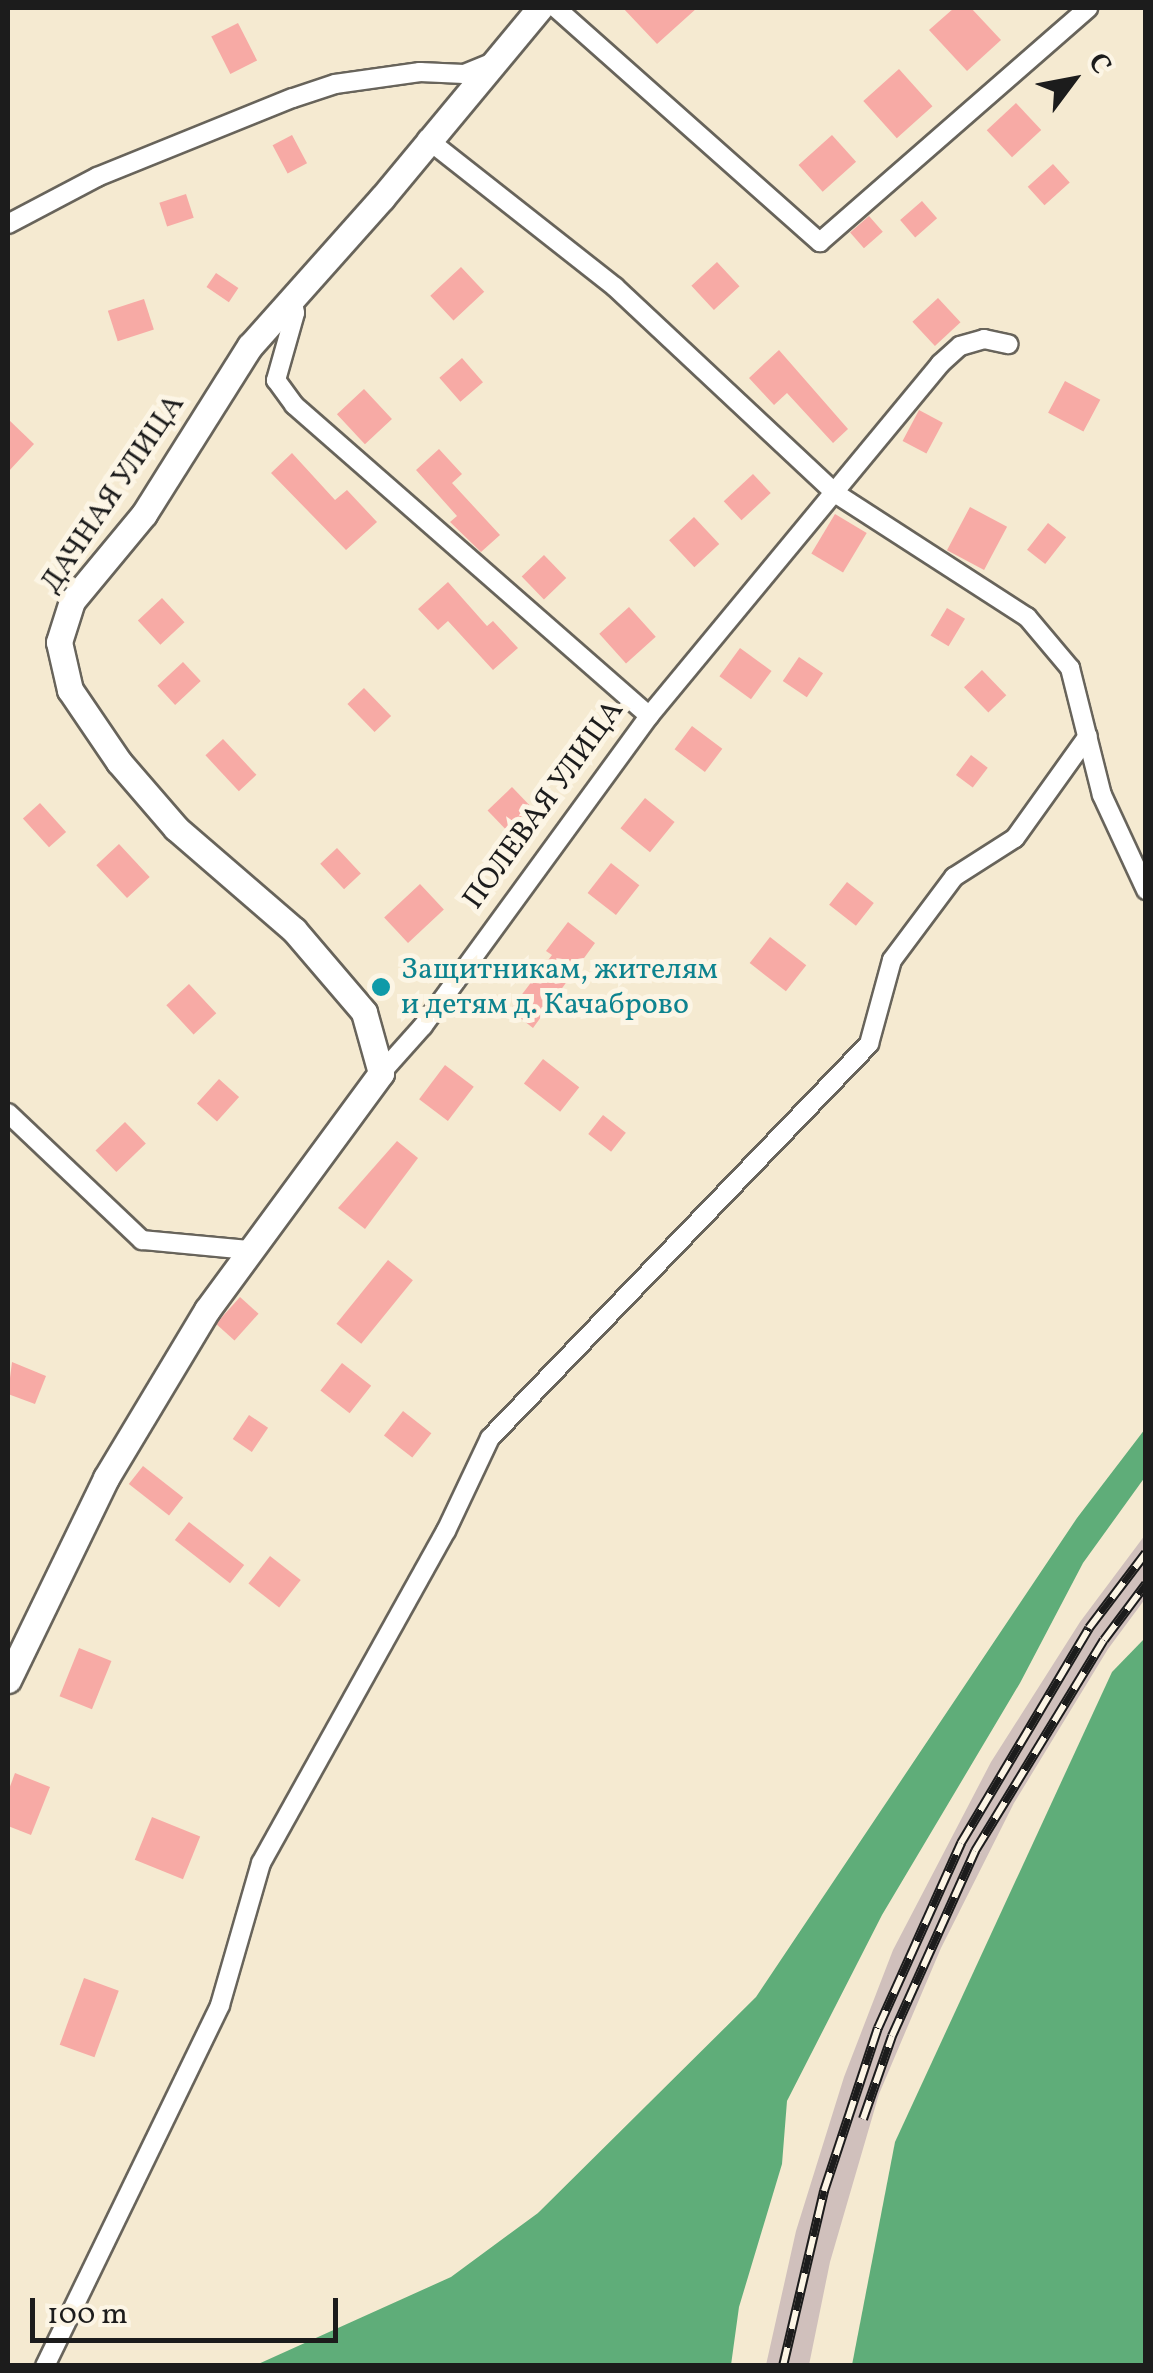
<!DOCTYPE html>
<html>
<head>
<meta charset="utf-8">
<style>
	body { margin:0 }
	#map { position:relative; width:1153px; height:2373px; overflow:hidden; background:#f5ead1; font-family:Vollkorn,serif }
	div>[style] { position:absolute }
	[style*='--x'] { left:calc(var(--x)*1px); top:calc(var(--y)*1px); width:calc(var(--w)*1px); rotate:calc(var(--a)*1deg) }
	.industrial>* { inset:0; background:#d0c0bc }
	.forest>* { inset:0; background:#5fad79 }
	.building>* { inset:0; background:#f7aaa5; transform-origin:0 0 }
	.roads { filter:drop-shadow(2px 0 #68645b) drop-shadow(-2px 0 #68645b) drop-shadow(0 2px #68645b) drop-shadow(0 -2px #68645b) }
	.street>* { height:18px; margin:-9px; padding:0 9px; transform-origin:9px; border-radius:9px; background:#fff }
	.secondary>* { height:25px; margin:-12.5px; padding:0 12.5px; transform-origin:12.5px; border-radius:12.5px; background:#fff }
	.rail>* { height:10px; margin-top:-5px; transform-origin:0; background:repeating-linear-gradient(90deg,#fcf5e5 0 19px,#1c1c1c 0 38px); box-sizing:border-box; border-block:2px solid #1c1c1c }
	.dots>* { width:28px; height:28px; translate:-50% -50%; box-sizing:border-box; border:5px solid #fcf5e5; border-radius:50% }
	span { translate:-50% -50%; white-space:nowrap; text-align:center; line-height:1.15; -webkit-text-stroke:10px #fcf5e5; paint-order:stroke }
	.street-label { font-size:30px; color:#1c1c1c }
	.culture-label { font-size:30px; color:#0d838f }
	.left { translate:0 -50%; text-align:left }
	.frame { position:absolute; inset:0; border:10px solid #1c1c1c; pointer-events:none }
	.north { position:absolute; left:1023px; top:30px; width:100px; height:100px; -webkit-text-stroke:8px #fcf5e5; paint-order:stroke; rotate:58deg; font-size:28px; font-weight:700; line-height:40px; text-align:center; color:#1c1c1c }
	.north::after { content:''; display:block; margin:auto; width:35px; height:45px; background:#1c1c1c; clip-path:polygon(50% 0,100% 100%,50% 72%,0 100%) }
	.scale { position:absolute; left:30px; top:2298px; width:308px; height:45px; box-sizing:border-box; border:5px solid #1c1c1c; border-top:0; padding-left:12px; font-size:30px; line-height:35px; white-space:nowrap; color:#1c1c1c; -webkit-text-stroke:8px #fcf5e5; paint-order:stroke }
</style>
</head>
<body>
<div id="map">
	<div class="industrial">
		<i style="clip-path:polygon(1145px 1535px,1145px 1599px,1108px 1649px,1014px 1803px,941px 1948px,879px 2094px,830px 2262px,809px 2365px,766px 2365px,796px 2231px,844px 2077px,893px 1950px,991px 1762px,1080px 1622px)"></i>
	</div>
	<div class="forest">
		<i style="clip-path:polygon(1145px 1429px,1145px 1477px,1083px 1563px,1020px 1683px,882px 1915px,787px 2101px,782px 2164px,739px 2307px,731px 2365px,256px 2365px,451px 2277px,538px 2213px,756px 1997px,1077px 1518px)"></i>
		<i style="clip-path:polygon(1145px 1638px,1145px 2365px,852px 2365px,895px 2142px,1112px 1672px)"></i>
	</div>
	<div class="building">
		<i style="clip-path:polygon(623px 8px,697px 8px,657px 44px)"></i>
		<i style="clip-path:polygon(954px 8px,971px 8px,1001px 40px,967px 71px,929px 30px)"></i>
		<i style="left:238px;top:23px;width:42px;height:30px;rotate:63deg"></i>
		<i style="left:899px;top:69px;width:50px;height:48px;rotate:48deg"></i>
		<i style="left:1016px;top:103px;width:37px;height:40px;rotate:47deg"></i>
		<i style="left:292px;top:135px;width:32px;height:22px;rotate:62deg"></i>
		<i style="left:832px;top:135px;width:36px;height:45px;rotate:48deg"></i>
		<i style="left:1053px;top:164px;width:25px;height:34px;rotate:48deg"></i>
		<i style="left:186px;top:194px;width:25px;height:28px;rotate:72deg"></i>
		<i style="left:922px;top:201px;width:23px;height:29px;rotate:49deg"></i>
		<i style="left:869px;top:216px;width:21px;height:25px;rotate:49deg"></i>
		<i style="left:717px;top:262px;width:33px;height:35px;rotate:47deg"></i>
		<i style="left:461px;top:267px;width:34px;height:42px;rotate:47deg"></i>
		<i style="left:216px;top:273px;width:27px;height:17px;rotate:34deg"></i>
		<i style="left:938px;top:298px;width:33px;height:35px;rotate:47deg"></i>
		<i style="left:144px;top:299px;width:32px;height:38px;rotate:72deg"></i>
		<i style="clip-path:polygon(779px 350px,848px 429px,833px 443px,787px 393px,774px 405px,749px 378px)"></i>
		<i style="left:462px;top:358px;width:32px;height:30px;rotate:49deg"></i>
		<i style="left:1065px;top:381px;width:40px;height:36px;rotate:28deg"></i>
		<i style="left:364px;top:389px;width:41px;height:37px;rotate:47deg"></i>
		<i style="left:919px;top:410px;width:27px;height:35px;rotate:28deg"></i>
		<i style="clip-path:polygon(8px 419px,34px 444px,8px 472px)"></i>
		<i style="clip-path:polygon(439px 449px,462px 474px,452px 483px,500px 535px,481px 552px,450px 522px,457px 516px,416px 470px)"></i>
		<i style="clip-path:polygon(292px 453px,335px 500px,347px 490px,377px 522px,346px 550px,271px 473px)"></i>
		<i style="left:753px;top:474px;width:26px;height:40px;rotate:47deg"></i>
		<i style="left:970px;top:507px;width:42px;height:49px;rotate:28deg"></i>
		<i style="left:835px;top:514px;width:37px;height:46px;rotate:31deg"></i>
		<i style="left:694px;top:517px;width:37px;height:34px;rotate:47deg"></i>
		<i style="left:1048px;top:523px;width:23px;height:34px;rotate:38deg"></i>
		<i style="left:544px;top:555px;width:32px;height:31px;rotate:46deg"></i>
		<i style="clip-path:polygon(448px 582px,487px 626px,493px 621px,518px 648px,493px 670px,448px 621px,438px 630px,418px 609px)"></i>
		<i style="left:162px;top:598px;width:33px;height:33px;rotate:47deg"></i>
		<i style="left:629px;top:607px;width:40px;height:40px;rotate:48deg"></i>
		<i style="left:947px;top:608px;width:21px;height:32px;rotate:31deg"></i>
		<i style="left:740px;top:648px;width:39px;height:35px;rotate:36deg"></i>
		<i style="left:799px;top:657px;width:29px;height:29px;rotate:34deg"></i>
		<i style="left:183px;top:662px;width:26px;height:35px;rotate:47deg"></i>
		<i style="left:982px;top:670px;width:35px;height:25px;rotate:46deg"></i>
		<i style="left:364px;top:688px;width:39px;height:23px;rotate:46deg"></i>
		<i style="left:692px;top:726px;width:38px;height:29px;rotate:37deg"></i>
		<i style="left:223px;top:739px;width:49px;height:24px;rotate:47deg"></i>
		<i style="left:971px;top:755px;width:21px;height:25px;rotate:37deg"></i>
		<i style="left:512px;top:787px;width:28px;height:34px;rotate:46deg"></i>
		<i style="left:645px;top:798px;width:38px;height:39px;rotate:39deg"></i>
		<i style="left:40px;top:803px;width:39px;height:23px;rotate:48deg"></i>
		<i style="left:119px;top:844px;width:45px;height:31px;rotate:47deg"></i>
		<i style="left:337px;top:848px;width:35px;height:23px;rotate:47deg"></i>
		<i style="left:611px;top:863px;width:36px;height:38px;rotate:38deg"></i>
		<i style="left:847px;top:882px;width:34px;height:29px;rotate:38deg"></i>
		<i style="left:420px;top:884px;width:35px;height:49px;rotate:47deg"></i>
		<i style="clip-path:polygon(568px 922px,595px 943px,533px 1028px,510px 1010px,552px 955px,546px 951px)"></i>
		<i style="left:770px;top:937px;width:46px;height:33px;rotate:38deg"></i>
		<i style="left:189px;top:984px;width:40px;height:31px;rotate:47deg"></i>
		<i style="left:543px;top:1059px;width:46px;height:31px;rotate:38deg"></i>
		<i style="left:445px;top:1065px;width:36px;height:43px;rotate:37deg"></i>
		<i style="left:219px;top:1079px;width:27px;height:33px;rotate:42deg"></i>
		<i style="left:603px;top:1115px;width:29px;height:24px;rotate:38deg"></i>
		<i style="left:125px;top:1122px;width:30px;height:41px;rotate:46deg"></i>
		<i style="clip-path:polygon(397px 1141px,418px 1158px,365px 1229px,338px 1208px)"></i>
		<i style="left:388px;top:1260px;width:32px;height:82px;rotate:39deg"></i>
		<i style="left:240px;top:1297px;width:25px;height:36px;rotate:42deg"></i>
		<i style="clip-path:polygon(12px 1362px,46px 1376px,35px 1404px,8px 1394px)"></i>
		<i style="left:342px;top:1363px;width:37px;height:35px;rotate:38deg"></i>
		<i style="left:403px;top:1411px;width:36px;height:31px;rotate:38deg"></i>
		<i style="left:249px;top:1415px;width:23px;height:29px;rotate:34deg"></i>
		<i style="left:143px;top:1466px;width:51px;height:23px;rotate:38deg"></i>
		<i style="left:189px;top:1522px;width:70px;height:23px;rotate:38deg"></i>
		<i style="left:270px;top:1556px;width:39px;height:35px;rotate:38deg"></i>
		<i style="left:79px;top:1648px;width:35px;height:52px;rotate:22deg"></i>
		<i style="clip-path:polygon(15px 1773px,50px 1787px,31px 1835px,8px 1826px,8px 1792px)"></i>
		<i style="left:152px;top:1817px;width:52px;height:46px;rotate:22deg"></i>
		<i style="left:84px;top:1978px;width:37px;height:71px;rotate:20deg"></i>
	</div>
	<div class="roads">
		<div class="street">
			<i style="--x:556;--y:8;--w:353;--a:41.6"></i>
			<i style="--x:820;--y:242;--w:356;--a:-41.1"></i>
			<i style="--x:427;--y:139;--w:239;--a:38.2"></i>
			<i style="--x:615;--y:287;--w:301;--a:43.1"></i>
			<i style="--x:835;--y:493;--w:229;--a:32.9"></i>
			<i style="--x:1027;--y:617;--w:67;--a:49.9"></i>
			<i style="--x:1070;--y:668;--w:131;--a:75.9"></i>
			<i style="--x:1102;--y:795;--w:105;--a:65.1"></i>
			<i style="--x:8;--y:224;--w:101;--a:-27.8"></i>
			<i style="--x:97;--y:177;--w:211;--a:-22"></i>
			<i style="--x:293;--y:98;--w:44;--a:-18.4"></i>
			<i style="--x:335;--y:84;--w:86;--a:-8"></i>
			<i style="--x:420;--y:72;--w:44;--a:2.6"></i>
			<i style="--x:464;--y:74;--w:29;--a:-22"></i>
			<i style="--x:292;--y:296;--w:17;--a:80"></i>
			<i style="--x:295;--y:313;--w:70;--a:105.8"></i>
			<i style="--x:276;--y:380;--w:31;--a:54"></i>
			<i style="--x:294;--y:405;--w:472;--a:41.2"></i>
			<i style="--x:381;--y:1073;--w:63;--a:-48.2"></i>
			<i style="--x:423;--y:1026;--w:384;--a:-53.9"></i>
			<i style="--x:649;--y:716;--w:457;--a:-50.4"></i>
			<i style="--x:940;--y:364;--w:27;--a:-42"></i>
			<i style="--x:960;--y:346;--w:25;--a:-16"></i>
			<i style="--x:984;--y:339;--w:25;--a:12"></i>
			<i style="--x:8;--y:1113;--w:185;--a:43.5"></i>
			<i style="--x:142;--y:1240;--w:106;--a:5.4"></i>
			<i style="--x:45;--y:2366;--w:401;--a:-64.1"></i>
			<i style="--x:220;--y:2005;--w:148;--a:-73.9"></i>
			<i style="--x:261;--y:1863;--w:380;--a:-60.9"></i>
			<i style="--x:446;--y:1531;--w:103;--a:-64.7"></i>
			<i style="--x:490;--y:1438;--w:547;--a:-46.11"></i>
			<i style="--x:869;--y:1044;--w:87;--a:-74.7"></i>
			<i style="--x:892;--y:960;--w:104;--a:-53.2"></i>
			<i style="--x:954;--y:877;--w:72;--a:-32.6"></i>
			<i style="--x:1015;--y:838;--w:125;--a:-54.4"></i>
		</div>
		<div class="secondary">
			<i style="--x:8;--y:1680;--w:225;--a:-64.1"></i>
			<i style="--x:106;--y:1478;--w:196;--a:-59"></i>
			<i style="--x:207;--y:1310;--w:294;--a:-53.7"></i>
			<i style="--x:381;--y:1073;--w:63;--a:-105.6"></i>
			<i style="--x:364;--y:1012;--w:108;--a:-130.5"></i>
			<i style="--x:294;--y:930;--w:156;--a:-139.2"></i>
			<i style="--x:176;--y:828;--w:87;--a:-130.8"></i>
			<i style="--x:119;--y:762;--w:87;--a:-124.2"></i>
			<i style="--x:70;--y:690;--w:49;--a:-102.9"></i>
			<i style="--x:59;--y:642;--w:43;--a:-72.4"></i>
			<i style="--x:72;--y:601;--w:113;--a:-50.4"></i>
			<i style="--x:144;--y:514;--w:199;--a:-57.8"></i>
			<i style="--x:250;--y:346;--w:198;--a:-48.3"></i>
			<i style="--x:382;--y:198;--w:247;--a:-50.3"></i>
		</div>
	</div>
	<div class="rail">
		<i style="--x:863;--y:2119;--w:88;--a:-70.7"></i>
		<i style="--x:892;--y:2036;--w:203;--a:-65.8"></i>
		<i style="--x:975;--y:1851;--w:247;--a:-58.6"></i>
		<i style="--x:1104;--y:1640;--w:70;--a:-53.1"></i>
		<i style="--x:783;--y:2366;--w:180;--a:-76.8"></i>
		<i style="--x:824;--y:2191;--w:172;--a:-71.7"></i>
		<i style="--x:878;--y:2028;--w:203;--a:-65.8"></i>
		<i style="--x:961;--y:1843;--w:250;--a:-59.2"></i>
		<i style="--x:1089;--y:1628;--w:94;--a:-52.8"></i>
	</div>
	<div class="dots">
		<i style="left:381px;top:987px;background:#0f9aa8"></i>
	</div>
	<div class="street-label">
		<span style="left:113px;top:494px;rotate:-56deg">ДАЧНАЯ УЛИЦА</span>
		<span style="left:544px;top:805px;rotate:-54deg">ПОЛЕВАЯ УЛИЦА</span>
	</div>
	<div class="culture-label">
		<span class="left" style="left:401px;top:987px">Защитникам, жителям<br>и детям д. Качаброво</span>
	</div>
	<div class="frame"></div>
	<div class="north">С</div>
	<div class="scale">100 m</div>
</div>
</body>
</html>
